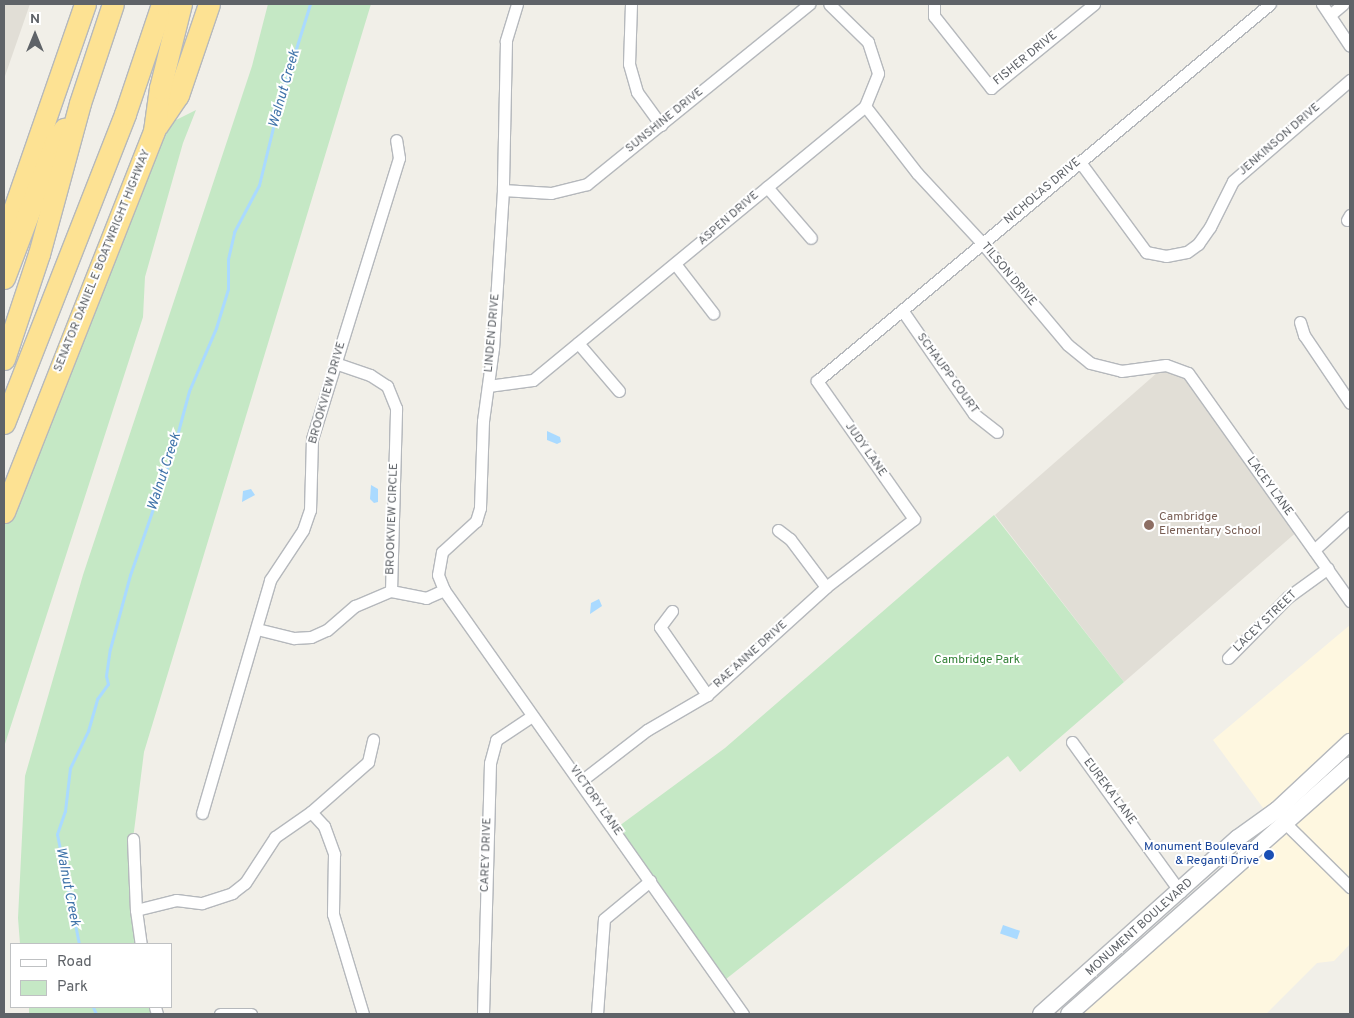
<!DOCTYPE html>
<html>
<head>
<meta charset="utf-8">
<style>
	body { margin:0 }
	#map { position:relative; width:1354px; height:1018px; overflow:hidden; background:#f1efe8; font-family:Overpass,sans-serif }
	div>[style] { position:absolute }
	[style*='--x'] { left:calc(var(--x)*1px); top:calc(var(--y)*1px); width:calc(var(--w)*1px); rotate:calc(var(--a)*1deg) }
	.commercial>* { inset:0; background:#fef7e0 }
	.education>* { inset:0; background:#e1ded6 }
	.green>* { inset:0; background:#c5e8c5; transform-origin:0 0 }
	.water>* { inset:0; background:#aadaff; transform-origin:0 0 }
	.stream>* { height:3px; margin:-1.5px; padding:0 1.5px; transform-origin:1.5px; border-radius:1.5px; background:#aadaff }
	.roads { filter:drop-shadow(1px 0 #b5b8bc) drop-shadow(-1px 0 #b5b8bc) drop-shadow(0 1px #b5b8bc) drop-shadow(0 -1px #b5b8bc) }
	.minor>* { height:11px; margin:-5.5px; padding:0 5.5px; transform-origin:5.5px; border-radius:5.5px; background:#fff }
	.secondary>* { height:16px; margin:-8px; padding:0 8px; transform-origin:8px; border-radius:8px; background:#fff }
	.motorway>* { height:21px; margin:-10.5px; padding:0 10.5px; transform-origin:10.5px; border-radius:10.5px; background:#fde293 }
	.dots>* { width:14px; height:14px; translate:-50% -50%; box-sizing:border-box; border:2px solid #fff; border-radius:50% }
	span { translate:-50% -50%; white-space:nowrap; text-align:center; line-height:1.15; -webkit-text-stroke:4px #fff; paint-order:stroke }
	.street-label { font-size:12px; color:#5f6368 }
	.education-label { font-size:12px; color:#785e54 }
	.left { translate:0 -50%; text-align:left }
	.park-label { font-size:12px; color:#348238 }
	.transit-label { font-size:12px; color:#164399 }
	.right { translate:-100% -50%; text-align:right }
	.water-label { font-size:14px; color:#4174aa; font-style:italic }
	.frame { position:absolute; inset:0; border:5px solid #5f6368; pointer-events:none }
	.legend { position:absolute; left:10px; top:943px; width:162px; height:65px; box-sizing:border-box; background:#fff; border:1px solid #bfc1c3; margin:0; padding:6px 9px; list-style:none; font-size:15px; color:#5f6368 }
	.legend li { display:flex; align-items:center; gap:10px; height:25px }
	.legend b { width:25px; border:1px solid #bfc1c3 }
	.north { position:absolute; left:10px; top:10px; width:50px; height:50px; -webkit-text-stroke:4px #fff; paint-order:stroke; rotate:0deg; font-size:14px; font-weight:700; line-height:20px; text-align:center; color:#5f6368 }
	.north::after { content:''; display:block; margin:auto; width:18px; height:22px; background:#5f6368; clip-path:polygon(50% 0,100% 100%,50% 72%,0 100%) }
</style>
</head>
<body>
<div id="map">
	<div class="commercial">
		<i style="clip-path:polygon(1350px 625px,1350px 742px,1269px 816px,1213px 740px)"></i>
		<i style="clip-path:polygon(1350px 765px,1350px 944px,1334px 961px,1317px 963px,1266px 1014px,1069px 1014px)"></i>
	</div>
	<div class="education">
		<i style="clip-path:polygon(4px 4px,30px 4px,4px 79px)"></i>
		<i style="clip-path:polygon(1166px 365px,1188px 373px,1299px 530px,1124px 682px,995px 515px)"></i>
	</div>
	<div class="green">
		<i style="clip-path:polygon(268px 4px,371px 4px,144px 752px,133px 839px,141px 944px,20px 944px,18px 918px,25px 776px,83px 575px,252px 66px)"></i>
		<i style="clip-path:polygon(196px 110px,183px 143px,145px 277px,143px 317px,4px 747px,4px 512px,154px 131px)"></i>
		<i style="clip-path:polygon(994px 515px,1124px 682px,1020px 772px,1008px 756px,721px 983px,615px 829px,725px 748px)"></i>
		<i style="left:29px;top:1007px;width:126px;height:8px"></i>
	</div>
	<div class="water">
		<i style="clip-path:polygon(547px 431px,560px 437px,561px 442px,557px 444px,547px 440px)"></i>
		<i style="clip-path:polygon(371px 485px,378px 489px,378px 502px,374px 503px,370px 499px)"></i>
		<i style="clip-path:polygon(251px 489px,255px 495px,242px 502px,243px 491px)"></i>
		<i style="clip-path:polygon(599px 599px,602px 606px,590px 614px,591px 603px)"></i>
		<i style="left:1003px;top:925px;width:18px;height:9px;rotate:19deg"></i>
	</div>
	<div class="stream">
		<i style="--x:79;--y:944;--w:112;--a:-101.3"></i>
		<i style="--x:57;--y:834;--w:24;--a:-71"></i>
		<i style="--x:65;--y:811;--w:43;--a:-83.4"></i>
		<i style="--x:70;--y:768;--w:41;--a:-64.1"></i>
		<i style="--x:88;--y:731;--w:33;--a:-74"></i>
		<i style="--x:97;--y:699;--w:19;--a:-54"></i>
		<i style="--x:108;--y:684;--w:8;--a:-104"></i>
		<i style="--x:106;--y:676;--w:27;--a:-82"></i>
		<i style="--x:110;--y:649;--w:77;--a:-74.9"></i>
		<i style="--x:130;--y:575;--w:128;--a:-70.9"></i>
		<i style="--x:172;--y:454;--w:65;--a:-74.9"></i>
		<i style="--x:189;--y:391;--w:69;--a:-66.8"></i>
		<i style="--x:216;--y:328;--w:41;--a:-72.9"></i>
		<i style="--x:228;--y:289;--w:30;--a:-90"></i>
		<i style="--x:228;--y:259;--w:28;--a:-77"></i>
		<i style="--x:234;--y:232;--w:53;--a:-62"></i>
		<i style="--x:259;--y:185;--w:84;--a:-76.3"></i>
		<i style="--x:279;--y:103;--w:104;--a:-72.6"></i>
		<i style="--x:93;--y:1007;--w:8;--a:67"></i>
	</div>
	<div class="roads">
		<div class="minor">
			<i style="--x:517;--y:4;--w:39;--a:107"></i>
			<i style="--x:506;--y:41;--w:149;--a:91.2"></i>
			<i style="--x:503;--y:190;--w:158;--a:93.6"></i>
			<i style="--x:493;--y:348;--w:74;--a:97.8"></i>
			<i style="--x:483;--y:421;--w:87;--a:92"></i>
			<i style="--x:480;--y:508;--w:14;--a:107"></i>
			<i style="--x:476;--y:521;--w:46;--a:137.6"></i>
			<i style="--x:442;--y:552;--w:23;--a:100"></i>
			<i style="--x:438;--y:575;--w:16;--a:68"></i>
			<i style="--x:444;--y:590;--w:519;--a:54.81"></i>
			<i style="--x:631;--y:4;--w:60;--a:91.9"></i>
			<i style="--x:629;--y:64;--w:29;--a:74"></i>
			<i style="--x:637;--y:92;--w:41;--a:54"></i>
			<i style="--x:934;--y:4;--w:12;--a:90"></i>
			<i style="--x:934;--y:16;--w:92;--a:51.6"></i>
			<i style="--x:991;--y:88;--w:133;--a:-39.2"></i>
			<i style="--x:1322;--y:4;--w:50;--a:56.3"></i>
			<i style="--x:1330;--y:15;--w:17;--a:-40"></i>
			<i style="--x:865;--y:106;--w:85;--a:52.2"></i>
			<i style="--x:917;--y:173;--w:96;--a:47.1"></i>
			<i style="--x:982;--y:243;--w:133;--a:49.9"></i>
			<i style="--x:1068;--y:345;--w:28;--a:39"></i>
			<i style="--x:1090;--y:363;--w:32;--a:14"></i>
			<i style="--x:1121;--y:371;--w:45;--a:-7.6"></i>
			<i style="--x:1166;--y:365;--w:23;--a:20"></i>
			<i style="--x:1188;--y:373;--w:280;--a:54.6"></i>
			<i style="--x:1080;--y:162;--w:112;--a:53.7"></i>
			<i style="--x:1146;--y:252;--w:20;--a:11"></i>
			<i style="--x:1166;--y:256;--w:21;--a:-11"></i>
			<i style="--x:1187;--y:252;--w:14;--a:-36"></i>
			<i style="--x:1198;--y:244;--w:21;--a:-55"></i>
			<i style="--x:1210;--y:227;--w:51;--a:-63.4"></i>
			<i style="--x:1233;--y:181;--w:155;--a:-40.8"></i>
			<i style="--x:767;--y:187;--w:67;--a:49.2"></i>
			<i style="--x:503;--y:190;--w:48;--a:3.6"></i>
			<i style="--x:551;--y:193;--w:37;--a:-14"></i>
			<i style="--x:587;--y:184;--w:286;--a:-39"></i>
			<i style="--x:1347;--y:220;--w:6;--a:-59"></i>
			<i style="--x:676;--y:265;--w:61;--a:52.4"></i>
			<i style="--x:902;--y:310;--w:126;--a:55.3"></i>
			<i style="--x:974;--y:414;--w:29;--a:38"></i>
			<i style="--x:1300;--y:322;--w:14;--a:73"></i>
			<i style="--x:1304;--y:335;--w:82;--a:55.9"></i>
			<i style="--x:578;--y:343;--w:63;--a:49.5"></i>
			<i style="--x:488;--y:386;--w:45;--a:-7.6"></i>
			<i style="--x:533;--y:380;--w:430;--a:-39.5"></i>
			<i style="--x:865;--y:106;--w:35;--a:-68"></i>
			<i style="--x:878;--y:73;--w:33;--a:-108"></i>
			<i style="--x:868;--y:42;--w:54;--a:-135.7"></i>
			<i style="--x:778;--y:530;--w:15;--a:37"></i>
			<i style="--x:790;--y:539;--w:60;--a:53.1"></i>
			<i style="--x:1314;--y:550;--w:49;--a:-42.5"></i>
			<i style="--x:391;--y:591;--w:36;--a:11"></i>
			<i style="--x:426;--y:598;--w:20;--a:-24"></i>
			<i style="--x:672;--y:611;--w:20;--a:127"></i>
			<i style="--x:660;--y:627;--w:83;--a:55.3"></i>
			<i style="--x:257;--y:629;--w:38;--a:14"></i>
			<i style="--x:294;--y:638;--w:17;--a:-3"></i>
			<i style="--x:311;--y:637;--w:17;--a:-24"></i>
			<i style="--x:327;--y:630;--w:37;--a:-41"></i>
			<i style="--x:355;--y:606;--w:39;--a:-23"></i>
			<i style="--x:391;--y:591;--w:183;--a:-88.4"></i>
			<i style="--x:396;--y:408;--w:24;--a:-112"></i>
			<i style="--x:387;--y:386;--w:20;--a:-147"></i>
			<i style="--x:370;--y:375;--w:37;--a:-161"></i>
			<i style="--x:1228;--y:658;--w:86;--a:-45.5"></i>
			<i style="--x:1288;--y:597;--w:49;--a:-35.9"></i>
			<i style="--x:1072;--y:742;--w:185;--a:54.2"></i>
			<i style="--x:581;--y:781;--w:83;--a:-37.7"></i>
			<i style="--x:647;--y:730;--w:69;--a:-30.3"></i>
			<i style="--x:707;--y:695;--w:161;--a:-42.2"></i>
			<i style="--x:826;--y:587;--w:111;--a:-37.7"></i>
			<i style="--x:914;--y:519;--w:169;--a:-125.1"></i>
			<i style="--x:817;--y:381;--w:589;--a:-39.77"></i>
			<i style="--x:311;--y:812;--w:19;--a:47"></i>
			<i style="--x:324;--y:826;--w:30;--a:70"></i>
			<i style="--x:334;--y:854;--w:60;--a:91"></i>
			<i style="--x:333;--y:914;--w:104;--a:73.3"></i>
			<i style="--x:202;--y:813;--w:243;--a:-73.7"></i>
			<i style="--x:270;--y:580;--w:60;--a:-56.6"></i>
			<i style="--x:303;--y:530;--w:21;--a:-71"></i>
			<i style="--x:310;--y:510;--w:71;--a:-88.4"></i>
			<i style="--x:312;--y:439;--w:294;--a:-72.8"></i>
			<i style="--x:399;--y:158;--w:18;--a:-99"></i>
			<i style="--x:1284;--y:822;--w:93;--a:44.6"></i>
			<i style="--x:133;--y:839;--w:71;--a:87.6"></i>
			<i style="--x:136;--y:910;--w:34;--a:82"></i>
			<i style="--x:136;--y:910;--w:41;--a:-14"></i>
			<i style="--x:176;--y:900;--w:26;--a:7"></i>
			<i style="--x:202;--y:903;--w:32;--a:-18"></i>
			<i style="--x:232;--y:893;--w:16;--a:-38"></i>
			<i style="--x:245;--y:883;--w:55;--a:-56.9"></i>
			<i style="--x:275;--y:837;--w:44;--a:-34.8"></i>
			<i style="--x:311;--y:812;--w:76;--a:-41.3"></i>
			<i style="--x:368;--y:762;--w:23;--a:-77"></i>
			<i style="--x:155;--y:1007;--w:7;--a:74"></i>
			<i style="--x:220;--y:1014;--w:31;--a:0"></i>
			<i style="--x:483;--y:1014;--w:251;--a:-88.4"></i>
			<i style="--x:490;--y:763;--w:24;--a:-75"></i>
			<i style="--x:496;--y:740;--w:43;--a:-33.7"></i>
			<i style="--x:597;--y:1014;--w:95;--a:-85.8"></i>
			<i style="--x:604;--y:919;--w:60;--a:-39.6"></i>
		</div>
		<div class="secondary">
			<i style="--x:1041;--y:1014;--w:264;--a:-41.8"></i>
			<i style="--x:1238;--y:838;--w:48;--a:-35.7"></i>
			<i style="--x:1277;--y:810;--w:100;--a:-43"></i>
			<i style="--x:1069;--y:1014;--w:375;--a:-41.5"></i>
		</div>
		<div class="motorway">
			<i style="--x:157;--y:126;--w:37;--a:-56"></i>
			<i style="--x:178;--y:95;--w:96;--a:-71.2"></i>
			<i style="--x:4;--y:238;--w:248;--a:-70.9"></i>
			<i style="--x:4;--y:278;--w:144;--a:-69.3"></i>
			<i style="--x:55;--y:143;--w:17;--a:-57"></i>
			<i style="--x:4;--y:359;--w:111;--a:-71.6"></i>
			<i style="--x:39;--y:254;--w:156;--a:-74.8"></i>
			<i style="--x:80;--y:103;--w:104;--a:-71.6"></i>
			<i style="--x:4;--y:423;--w:332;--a:-68.6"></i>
			<i style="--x:125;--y:114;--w:116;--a:-71.4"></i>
			<i style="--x:4;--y:512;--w:409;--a:-68.5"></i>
			<i style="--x:154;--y:131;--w:43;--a:-82.1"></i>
			<i style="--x:160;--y:88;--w:87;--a:-76"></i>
		</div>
	</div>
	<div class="dots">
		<i style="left:1149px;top:525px;background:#8d6e63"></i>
		<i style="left:1269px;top:855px;background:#1a4fb4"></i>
	</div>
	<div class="street-label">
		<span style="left:1026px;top:59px;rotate:-39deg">FISHER DRIVE</span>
		<span style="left:665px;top:121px;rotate:-39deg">SUNSHINE DRIVE</span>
		<span style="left:1280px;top:140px;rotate:-41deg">JENKINSON DRIVE</span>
		<span style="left:1043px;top:192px;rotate:-40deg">NICHOLAS DRIVE</span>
		<span style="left:729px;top:219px;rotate:-41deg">ASPEN DRIVE</span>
		<span style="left:103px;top:261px;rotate:-68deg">SENATOR DANIEL E BOATWRIGHT HIGHWAY</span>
		<span style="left:1008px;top:275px;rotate:50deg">TILSON DRIVE</span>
		<span style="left:493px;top:333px;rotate:-85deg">LINDEN DRIVE</span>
		<span style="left:947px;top:374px;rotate:54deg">SCHAUPP COURT</span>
		<span style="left:328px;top:393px;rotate:-74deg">BROOKVIEW DRIVE</span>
		<span style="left:865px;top:450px;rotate:55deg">JUDY LANE</span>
		<span style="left:1269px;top:487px;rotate:54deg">LACEY LANE</span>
		<span style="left:393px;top:519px;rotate:-88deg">BROOKVIEW CIRCLE</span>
		<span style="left:1266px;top:622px;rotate:-44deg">LACEY STREET</span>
		<span style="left:751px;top:655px;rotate:-42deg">RAE ANNE DRIVE</span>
		<span style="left:1109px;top:792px;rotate:53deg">EUREKA LANE</span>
		<span style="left:595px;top:801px;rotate:55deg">VICTORY LANE</span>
		<span style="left:487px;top:855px;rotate:-88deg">CAREY DRIVE</span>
		<span style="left:1140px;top:928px;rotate:-42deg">MONUMENT BOULEVARD</span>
	</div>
	<div class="education-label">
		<span class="left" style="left:1159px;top:525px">Cambridge<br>Elementary School</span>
	</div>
	<div class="park-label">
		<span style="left:977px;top:661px">Cambridge Park</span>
	</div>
	<div class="transit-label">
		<span class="right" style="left:1259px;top:855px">Monument Boulevard<br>&amp; Reganti Drive</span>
	</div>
	<div class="water-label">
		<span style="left:285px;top:89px;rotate:-74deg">Walnut Creek</span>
		<span style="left:165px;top:472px;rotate:-72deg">Walnut Creek</span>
		<span style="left:67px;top:887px;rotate:79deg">Walnut Creek</span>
	</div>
	<div class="frame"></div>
	<ul class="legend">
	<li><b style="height:6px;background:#fff"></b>Road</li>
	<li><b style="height:14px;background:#c5e8c5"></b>Park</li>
	</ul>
	<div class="north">N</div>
</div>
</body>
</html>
